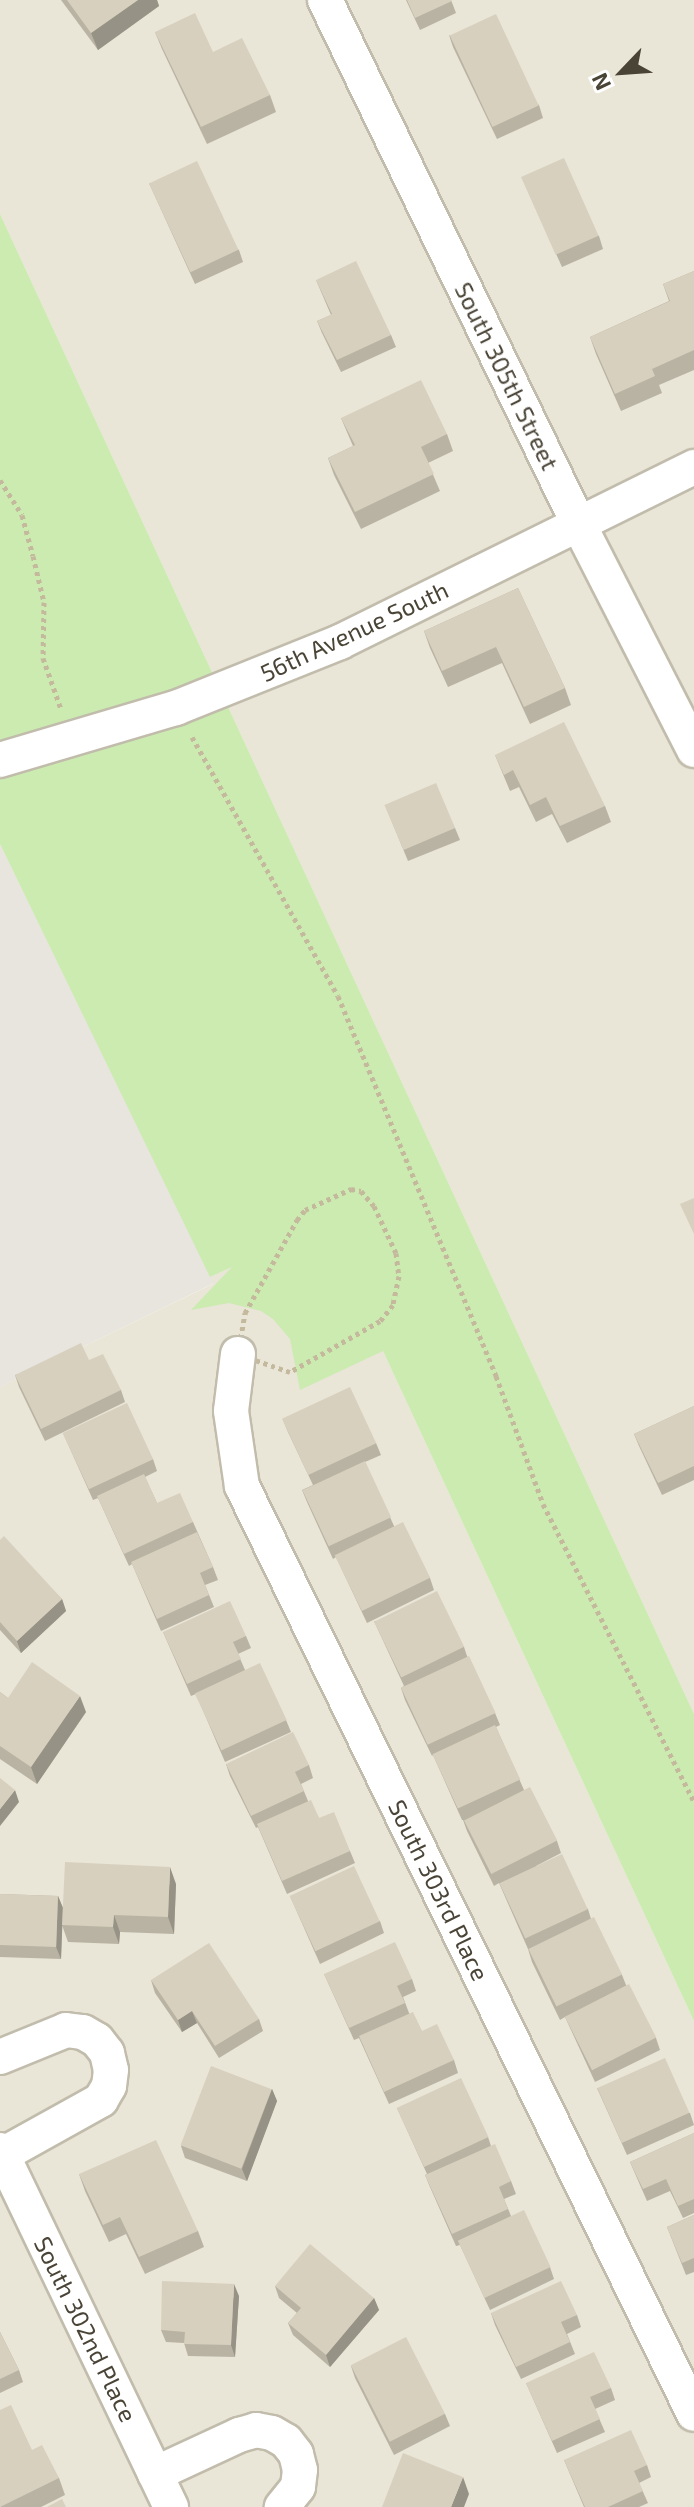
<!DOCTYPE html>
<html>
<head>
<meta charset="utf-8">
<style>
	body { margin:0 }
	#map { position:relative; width:694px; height:2507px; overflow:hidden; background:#f5f3e9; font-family:"Exo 2",sans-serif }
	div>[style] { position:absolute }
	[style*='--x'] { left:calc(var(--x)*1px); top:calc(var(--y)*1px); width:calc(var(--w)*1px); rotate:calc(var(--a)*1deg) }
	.residential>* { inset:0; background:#e9e5d7 }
	.industrial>* { inset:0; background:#e8e4de }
	.green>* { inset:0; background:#cbebb1 }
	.path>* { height:5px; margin-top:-2.5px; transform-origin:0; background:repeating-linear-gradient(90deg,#c4b99c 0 4px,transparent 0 8px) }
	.roads { filter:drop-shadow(2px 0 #c1bcab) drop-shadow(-2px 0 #c1bcab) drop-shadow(0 2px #c1bcab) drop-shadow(0 -2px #c1bcab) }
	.street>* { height:34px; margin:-17px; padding:0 17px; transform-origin:17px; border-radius:17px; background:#fff }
	.wall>* { inset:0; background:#b9b3a3 }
	.shaded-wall>* { inset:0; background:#969285 }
	.building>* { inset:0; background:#d7d0be; transform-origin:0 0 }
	span { translate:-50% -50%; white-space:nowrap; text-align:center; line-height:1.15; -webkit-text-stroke:7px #fff; paint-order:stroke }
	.street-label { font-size:24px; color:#4a4437 }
	.north { position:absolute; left:582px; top:32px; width:80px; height:80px; -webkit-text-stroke:6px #fff; paint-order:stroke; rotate:245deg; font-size:22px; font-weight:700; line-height:32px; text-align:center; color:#4a4437 }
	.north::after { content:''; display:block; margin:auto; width:28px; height:36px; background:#4a4437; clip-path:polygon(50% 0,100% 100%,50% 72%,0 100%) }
</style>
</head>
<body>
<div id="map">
	<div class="residential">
		<i style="clip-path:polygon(0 0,694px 0,694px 1714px,0 214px)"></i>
		<i style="clip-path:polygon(323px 1084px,383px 1351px,694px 2021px,694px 2507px,0 2507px,0 1387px,213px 1284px,210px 1277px,236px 1265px)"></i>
	</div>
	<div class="industrial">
		<i style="clip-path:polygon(0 844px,214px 1283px,0 1387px)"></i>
	</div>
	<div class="green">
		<i style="clip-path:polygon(0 214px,694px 1714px,694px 2021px,383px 1351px,300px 1390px,290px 1339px,273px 1319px,261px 1311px,229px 1303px,191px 1310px,232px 1267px,210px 1277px,0 844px)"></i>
	</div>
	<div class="path">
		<i style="--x:0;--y:480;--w:41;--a:57.8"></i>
		<i style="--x:22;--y:515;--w:42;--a:75"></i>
		<i style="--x:33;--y:556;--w:47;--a:76.6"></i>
		<i style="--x:44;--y:602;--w:56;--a:91"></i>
		<i style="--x:43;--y:658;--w:54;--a:70.6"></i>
		<i style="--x:192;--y:737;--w:297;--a:60.6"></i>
		<i style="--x:338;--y:996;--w:412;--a:67.4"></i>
		<i style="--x:496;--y:1376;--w:136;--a:69.8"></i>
		<i style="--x:543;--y:1504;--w:334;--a:63.1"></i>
		<i style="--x:351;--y:1189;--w:10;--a:11"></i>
		<i style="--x:361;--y:1191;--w:20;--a:49"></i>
		<i style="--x:374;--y:1206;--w:52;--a:64.9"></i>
		<i style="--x:396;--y:1253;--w:23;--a:83"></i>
		<i style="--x:399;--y:1276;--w:30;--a:102"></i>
		<i style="--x:393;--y:1305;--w:21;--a:129"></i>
		<i style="--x:380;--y:1321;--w:103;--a:150.5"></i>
		<i style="--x:290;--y:1372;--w:55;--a:-160.9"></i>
		<i style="--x:238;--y:1354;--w:42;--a:-80.3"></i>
		<i style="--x:245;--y:1313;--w:107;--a:-60.8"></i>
		<i style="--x:297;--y:1220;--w:13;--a:-51"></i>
		<i style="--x:305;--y:1210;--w:51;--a:-24.5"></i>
	</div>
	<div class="roads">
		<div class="street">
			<i style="--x:325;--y:0;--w:581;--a:64.18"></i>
			<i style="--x:578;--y:523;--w:255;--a:62.9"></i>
			<i style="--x:0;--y:760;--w:184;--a:-16.5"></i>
			<i style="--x:176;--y:708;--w:177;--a:-21.9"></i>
			<i style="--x:340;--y:642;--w:395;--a:-26.3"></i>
			<i style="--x:238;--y:1354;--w:57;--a:97"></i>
			<i style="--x:231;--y:1411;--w:76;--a:81.7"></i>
			<i style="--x:242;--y:1486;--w:1032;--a:64.03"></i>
			<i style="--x:0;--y:2057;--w:71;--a:-22.2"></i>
			<i style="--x:66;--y:2030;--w:17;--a:7"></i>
			<i style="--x:83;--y:2032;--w:16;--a:30"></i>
			<i style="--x:97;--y:2040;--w:16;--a:52"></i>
			<i style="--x:107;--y:2053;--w:17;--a:77"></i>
			<i style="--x:111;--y:2070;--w:16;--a:97"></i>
			<i style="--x:109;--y:2086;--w:16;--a:120"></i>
			<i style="--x:101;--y:2100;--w:113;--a:150.9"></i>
			<i style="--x:0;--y:2150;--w:396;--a:64.4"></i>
			<i style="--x:155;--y:2474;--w:93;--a:-24.9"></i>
			<i style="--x:239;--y:2435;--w:18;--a:-16"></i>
			<i style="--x:256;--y:2430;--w:16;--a:11"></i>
			<i style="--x:272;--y:2433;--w:16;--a:30"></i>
			<i style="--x:286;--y:2441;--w:16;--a:52"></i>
			<i style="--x:296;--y:2454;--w:16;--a:76"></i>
			<i style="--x:300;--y:2470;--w:17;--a:97"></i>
			<i style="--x:298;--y:2487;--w:26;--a:129"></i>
		</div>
	</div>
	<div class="wall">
		<i style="clip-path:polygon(61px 0,157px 0,159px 6px,98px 50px)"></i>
		<i style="clip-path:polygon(406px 0,451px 0,456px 13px,420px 30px)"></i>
		<i style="clip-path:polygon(155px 32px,213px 52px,270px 95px,276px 112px,207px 144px,162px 49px)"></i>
		<i style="clip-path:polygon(449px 35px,539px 105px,543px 118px,497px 139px,453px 47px)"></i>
		<i style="clip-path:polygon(522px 178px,599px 236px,603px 249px,562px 267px)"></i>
		<i style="clip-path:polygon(149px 183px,239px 250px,243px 262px,195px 284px)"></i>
		<i style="clip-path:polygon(694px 271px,694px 370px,659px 385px,662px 393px,621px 411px,596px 354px,590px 337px,669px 301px,663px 284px)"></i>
		<i style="clip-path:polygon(316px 280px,391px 335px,396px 347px,341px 372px,322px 333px,317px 321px,331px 315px)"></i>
		<i style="clip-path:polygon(341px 418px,447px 434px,453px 451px,428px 463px,440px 491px,361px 529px,334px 475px,328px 458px,353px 446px)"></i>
		<i style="clip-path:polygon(518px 588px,565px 688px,571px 705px,530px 724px,502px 663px,448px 687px,430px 648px,424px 631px)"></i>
		<i style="clip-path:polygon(495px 755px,605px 806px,611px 822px,567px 843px,552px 814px,536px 822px,519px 787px,510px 791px)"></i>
		<i style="clip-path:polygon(385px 805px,455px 828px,460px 840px,408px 861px)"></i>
		<i style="clip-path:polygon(89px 1360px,121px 1390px,125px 1402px,45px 1441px,19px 1387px,15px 1375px)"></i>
		<i style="clip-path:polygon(694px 1406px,694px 1480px,662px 1495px,639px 1446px,634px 1434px)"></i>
		<i style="clip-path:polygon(283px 1420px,376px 1443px,381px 1455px,365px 1462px,394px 1526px,430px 1578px,434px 1590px,367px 1623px,336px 1557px,333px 1559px,307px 1502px,302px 1490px,313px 1485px,288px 1432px)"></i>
		<i style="clip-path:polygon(63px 1433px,153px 1459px,157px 1471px,145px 1477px,157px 1503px,193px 1522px,213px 1567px,218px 1580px,205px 1585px,214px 1607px,161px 1631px,132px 1564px,129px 1566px,98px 1498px,93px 1500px)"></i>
		<i style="clip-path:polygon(0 1540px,62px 1599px,66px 1611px,21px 1653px,0 1630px)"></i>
		<i style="clip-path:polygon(374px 1621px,464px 1647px,467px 1656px,495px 1713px,500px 1725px,496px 1727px,524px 1790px,557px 1841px,561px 1853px,536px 1866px,588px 1909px,591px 1919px,622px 1975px,626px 1985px,656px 2038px,660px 2050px,595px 2082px,565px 2017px,560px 2020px,532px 1962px,528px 1949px,499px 1883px,494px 1886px,467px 1831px,463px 1820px,462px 1820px,433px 1755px,432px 1756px,405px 1700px,401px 1688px,404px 1686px)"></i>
		<i style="clip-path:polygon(163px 1632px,246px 1636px,251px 1648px,238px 1654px,245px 1670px,286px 1720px,291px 1732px,225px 1762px,196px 1694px,191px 1696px)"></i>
		<i style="clip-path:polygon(0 1692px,8px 1698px,86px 1712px,37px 1784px,0 1759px)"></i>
		<i style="clip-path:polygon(226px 1764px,309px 1765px,313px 1778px,301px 1784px,308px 1801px,319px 1818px,350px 1851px,355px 1863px,287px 1894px,258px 1827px,256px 1828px,230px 1776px)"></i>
		<i style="clip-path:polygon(176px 1884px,174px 1934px,120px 1932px,119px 1944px,68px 1942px,62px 1925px,61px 1959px,0 1957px,0 1894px,58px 1896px,63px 1908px)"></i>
		<i style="clip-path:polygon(290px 1896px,380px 1921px,384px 1933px,320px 1964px)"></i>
		<i style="clip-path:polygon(324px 1974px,412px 1979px,416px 1991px,403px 1997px,409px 2013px,422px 2031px,454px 2060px,458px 2073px,389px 2104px,359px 2038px,354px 2040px)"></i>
		<i style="clip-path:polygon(151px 1980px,259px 2019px,263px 2031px,219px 2058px,197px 2023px,182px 2032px,155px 1993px)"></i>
		<i style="clip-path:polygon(597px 2088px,690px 2113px,694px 2125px,627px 2155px)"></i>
		<i style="clip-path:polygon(272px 2089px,277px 2101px,247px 2181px,185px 2158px,181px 2146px)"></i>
		<i style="clip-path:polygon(397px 2108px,488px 2137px,491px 2146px,511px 2181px,516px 2194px,504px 2199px,511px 2216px,550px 2267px,554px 2279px,490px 2310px,460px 2245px,456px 2246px,430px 2187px,425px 2175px,427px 2174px)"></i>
		<i style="clip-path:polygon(694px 2133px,694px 2213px,683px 2218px,670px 2191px,647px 2201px,630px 2162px)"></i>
		<i style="clip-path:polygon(79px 2174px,198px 2231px,204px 2247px,145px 2274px,126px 2234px,109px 2242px,85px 2191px)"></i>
		<i style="clip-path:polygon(694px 2215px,694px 2272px,686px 2275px,667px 2227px)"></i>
		<i style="clip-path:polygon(275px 2286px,374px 2298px,379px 2310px,330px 2367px,293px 2335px,288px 2323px,297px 2313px,279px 2298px)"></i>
		<i style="clip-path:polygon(239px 2296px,235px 2357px,188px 2356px,184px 2343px,166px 2342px,161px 2330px)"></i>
		<i style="clip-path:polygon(491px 2313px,577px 2315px,581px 2327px,567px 2334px,575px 2354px,521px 2379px,495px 2325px)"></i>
		<i style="clip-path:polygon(0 2332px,19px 2370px,23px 2382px,0 2393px)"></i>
		<i style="clip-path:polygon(351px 2366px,445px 2414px,450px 2426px,394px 2455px,355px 2378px)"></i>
		<i style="clip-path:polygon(526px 2383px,611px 2388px,615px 2400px,595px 2409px,605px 2432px,557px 2453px)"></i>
		<i style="clip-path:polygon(32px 2450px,59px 2478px,65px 2495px,41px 2507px,0 2507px)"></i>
		<i style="clip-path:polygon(564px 2460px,647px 2465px,651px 2477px,639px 2483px,648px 2503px,639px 2507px,584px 2507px)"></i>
	</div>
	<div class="shaded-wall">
		<i style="clip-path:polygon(138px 0,157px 0,159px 6px,98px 50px,91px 33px)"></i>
		<i style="clip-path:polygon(62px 1599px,66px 1611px,21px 1653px,17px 1641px)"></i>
		<i style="clip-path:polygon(80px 1696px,86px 1712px,37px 1784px,31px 1767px)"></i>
		<i style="clip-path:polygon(15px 1790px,19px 1802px,0 1826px,0 1809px)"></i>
		<i style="clip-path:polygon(170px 1867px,176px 1884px,174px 1934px,168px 1917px)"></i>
		<i style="clip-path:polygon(58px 1896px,63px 1908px,61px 1959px,56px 1947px)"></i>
		<i style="clip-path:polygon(114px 1915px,120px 1932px,119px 1944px,113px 1927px)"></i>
		<i style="clip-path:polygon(192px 2011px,197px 2023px,182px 2032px,178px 2020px)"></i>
		<i style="clip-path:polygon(272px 2089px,277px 2101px,247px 2181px,242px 2169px)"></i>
		<i style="clip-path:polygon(234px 2284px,239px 2296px,235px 2357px,231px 2345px)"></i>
		<i style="clip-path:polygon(374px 2298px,379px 2310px,330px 2367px,326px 2355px)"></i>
		<i style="clip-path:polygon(463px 2477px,469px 2494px,464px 2507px,451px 2507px)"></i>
	</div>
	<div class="building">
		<i style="clip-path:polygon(67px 0,138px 0,91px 33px)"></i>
		<i style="clip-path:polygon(407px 0,451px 0,452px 1px,415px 18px)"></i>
		<i style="clip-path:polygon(195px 13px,213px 52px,242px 38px,270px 95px,201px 127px,155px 32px)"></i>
		<i style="left:496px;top:14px;width:101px;height:51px;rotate:65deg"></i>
		<i style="left:564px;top:158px;width:85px;height:47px;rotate:66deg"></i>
		<i style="left:197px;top:161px;width:98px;height:53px;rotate:65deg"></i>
		<i style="clip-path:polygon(356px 261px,391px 335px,337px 360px,317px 321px,332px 314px,316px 280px)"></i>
		<i style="clip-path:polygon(694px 271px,694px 350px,652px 369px,655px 376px,615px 394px,590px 337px,670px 301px,663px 284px)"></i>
		<i style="clip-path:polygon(421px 380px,447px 434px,421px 447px,434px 474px,355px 512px,328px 458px,355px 445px,341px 418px)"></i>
		<i style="clip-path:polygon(518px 588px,565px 688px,524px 707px,496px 647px,442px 671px,424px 631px)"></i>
		<i style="clip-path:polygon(564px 722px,605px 806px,560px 826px,546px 797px,530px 805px,513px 770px,504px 775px,495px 755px)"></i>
		<i style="left:436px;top:783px;width:49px;height:56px;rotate:67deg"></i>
		<i style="clip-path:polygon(694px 1198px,694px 1234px,680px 1204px)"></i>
		<i style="clip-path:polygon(81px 1343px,89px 1360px,103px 1354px,121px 1390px,41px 1429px,15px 1375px)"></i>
		<i style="left:350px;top:1387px;width:62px;height:75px;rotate:65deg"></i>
		<i style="left:127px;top:1403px;width:62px;height:71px;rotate:65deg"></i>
		<i style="clip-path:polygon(694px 1406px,694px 1466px,658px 1483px,634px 1434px)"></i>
		<i style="left:365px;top:1461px;width:62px;height:69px;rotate:65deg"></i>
		<i style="clip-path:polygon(144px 1474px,157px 1503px,180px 1493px,193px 1522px,124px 1554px,97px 1496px)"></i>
		<i style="left:403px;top:1522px;width:62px;height:76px;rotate:64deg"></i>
		<i style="clip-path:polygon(197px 1532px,213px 1567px,200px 1573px,209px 1595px,157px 1619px,131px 1562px)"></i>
		<i style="clip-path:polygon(4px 1536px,62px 1599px,17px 1641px,0 1622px,0 1540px)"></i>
		<i style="left:437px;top:1591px;width:62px;height:70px;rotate:64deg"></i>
		<i style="clip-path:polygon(230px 1601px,246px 1636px,233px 1642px,241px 1659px,187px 1684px,163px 1632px)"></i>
		<i style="left:469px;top:1656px;width:63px;height:75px;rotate:65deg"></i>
		<i style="clip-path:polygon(32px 1662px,80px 1696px,31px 1767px,0 1746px,0 1692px,8px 1698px)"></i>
		<i style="left:260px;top:1663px;width:63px;height:72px;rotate:65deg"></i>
		<i style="left:495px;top:1725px;width:60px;height:69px;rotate:65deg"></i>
		<i style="clip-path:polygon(293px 1732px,309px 1765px,295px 1772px,304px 1791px,251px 1816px,226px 1764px)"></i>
		<i style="clip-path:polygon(0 1778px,15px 1790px,0 1809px)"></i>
		<i style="left:530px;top:1787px;width:60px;height:74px;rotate:63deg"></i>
		<i style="clip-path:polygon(311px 1800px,319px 1818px,334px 1812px,350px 1851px,282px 1881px,257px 1824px)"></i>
		<i style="left:562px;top:1854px;width:61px;height:69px;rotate:65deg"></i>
		<i style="clip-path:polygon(65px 1862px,170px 1867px,168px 1917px,114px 1915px,113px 1927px,62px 1925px)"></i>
		<i style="left:354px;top:1866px;width:61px;height:71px;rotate:65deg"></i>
		<i style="left:0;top:1894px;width:58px;height:51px;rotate:2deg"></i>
		<i style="left:594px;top:1917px;width:64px;height:73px;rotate:64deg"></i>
		<i style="clip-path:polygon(395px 1942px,412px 1979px,397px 1986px,405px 2003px,349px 2028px,324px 1974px)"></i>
		<i style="clip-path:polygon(209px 1943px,259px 2019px,215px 2046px,192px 2011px,178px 2020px,151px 1980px)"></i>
		<i style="left:629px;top:1984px;width:60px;height:72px;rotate:63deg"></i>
		<i style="clip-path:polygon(413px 2012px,422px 2031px,437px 2024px,454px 2060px,384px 2092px,359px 2036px)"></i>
		<i style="left:665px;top:2058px;width:60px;height:74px;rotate:66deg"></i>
		<i style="left:211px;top:2066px;width:65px;height:85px;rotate:21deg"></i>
		<i style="left:461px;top:2078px;width:65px;height:71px;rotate:65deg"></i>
		<i style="clip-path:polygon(694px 2133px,694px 2199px,678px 2206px,666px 2179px,643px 2189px,630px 2162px)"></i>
		<i style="clip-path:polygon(156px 2140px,198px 2231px,139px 2257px,120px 2217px,103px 2225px,79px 2174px)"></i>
		<i style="clip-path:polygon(495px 2144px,511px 2181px,499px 2187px,508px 2209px,452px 2234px,425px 2175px)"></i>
		<i style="left:524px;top:2210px;width:63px;height:73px;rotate:65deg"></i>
		<i style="clip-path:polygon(694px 2215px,694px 2258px,682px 2263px,667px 2227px)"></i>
		<i style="clip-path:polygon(310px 2244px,374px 2298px,326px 2355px,288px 2323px,301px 2308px,275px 2286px)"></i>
		<i style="clip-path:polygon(162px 2281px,234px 2284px,231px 2345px,184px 2344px,185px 2332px,161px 2330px)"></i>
		<i style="clip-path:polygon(561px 2281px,577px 2315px,561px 2322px,570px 2342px,516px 2367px,491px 2313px)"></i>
		<i style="clip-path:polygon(0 2332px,19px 2370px,0 2379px)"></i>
		<i style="left:406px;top:2337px;width:86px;height:62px;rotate:63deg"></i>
		<i style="clip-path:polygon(594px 2352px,611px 2388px,590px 2397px,600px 2419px,552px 2441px,526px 2383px)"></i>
		<i style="clip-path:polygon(11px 2405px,32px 2450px,42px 2445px,59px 2478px,0 2507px,0 2410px)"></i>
		<i style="clip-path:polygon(631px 2430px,647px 2465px,634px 2471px,643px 2491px,608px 2507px,585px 2507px,564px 2460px)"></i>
		<i style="clip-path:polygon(403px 2453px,463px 2477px,451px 2507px,382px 2507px)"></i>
		<i style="clip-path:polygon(62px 2499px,66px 2507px,47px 2507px)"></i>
	</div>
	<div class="street-label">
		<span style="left:507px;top:376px;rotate:64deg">South 305th Street</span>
		<span style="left:354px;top:631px;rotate:-25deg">56th Avenue South</span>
		<span style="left:439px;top:1890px;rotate:64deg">South 303rd Place</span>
		<span style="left:86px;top:2329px;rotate:64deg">South 302nd Place</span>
	</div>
	<div class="north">N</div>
</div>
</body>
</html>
